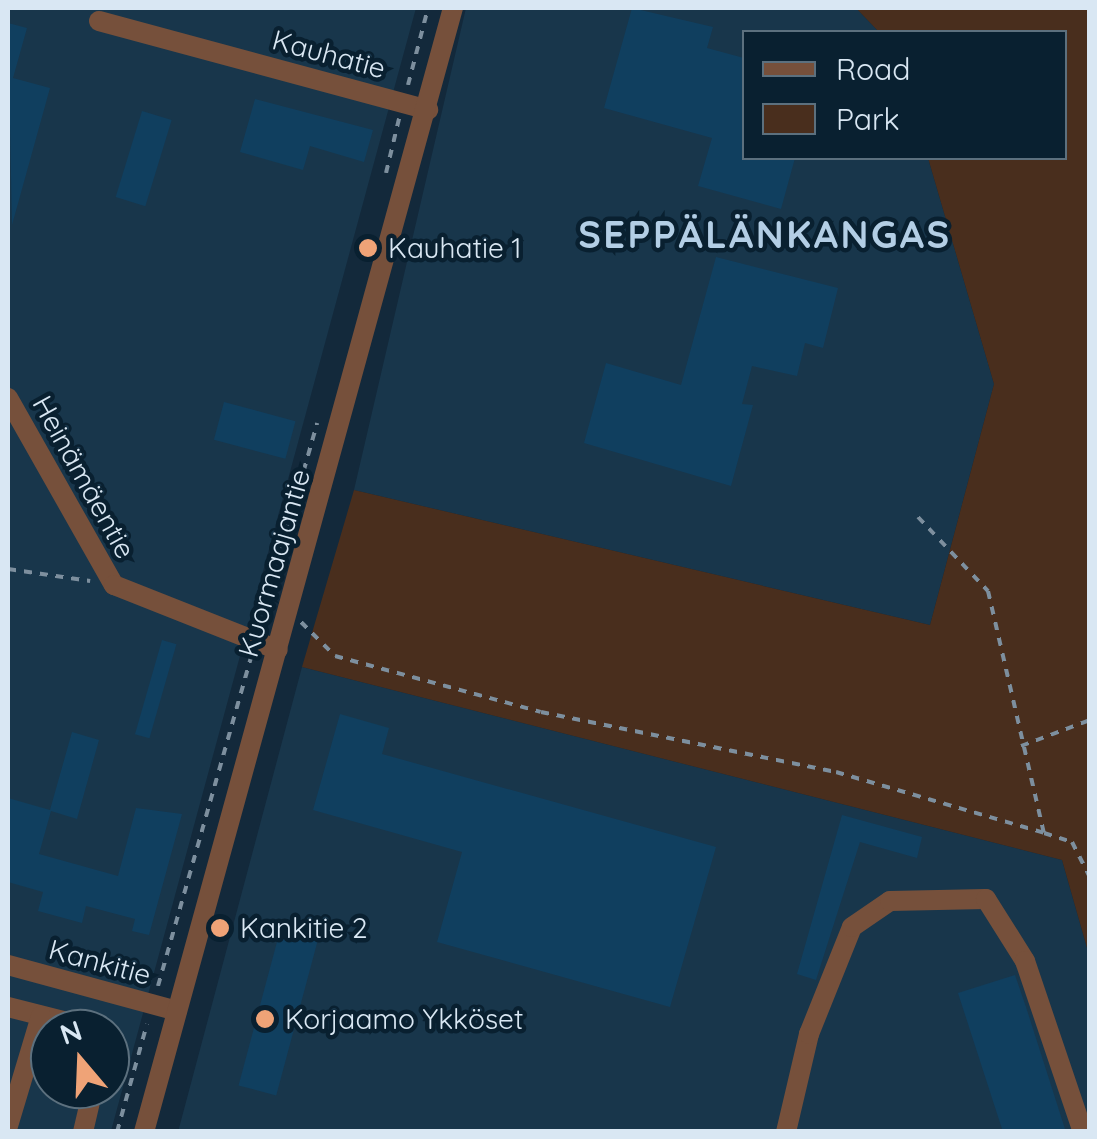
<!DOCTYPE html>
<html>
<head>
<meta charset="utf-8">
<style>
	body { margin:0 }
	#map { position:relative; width:1097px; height:1139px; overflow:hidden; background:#13293b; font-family:Quicksand,sans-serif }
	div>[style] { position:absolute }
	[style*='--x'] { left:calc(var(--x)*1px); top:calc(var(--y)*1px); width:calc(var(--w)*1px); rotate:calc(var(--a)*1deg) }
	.built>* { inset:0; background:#18364b }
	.green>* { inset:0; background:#492e1d }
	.building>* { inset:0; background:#103f5f; transform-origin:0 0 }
	.path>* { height:4px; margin-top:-2px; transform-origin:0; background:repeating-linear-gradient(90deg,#7d8f9e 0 8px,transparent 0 16px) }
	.minor>* { height:20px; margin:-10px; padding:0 10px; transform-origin:10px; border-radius:10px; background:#76503b }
	.dots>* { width:28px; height:28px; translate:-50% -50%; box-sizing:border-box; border:5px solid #092030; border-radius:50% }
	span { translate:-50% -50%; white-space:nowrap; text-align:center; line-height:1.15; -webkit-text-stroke:9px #092030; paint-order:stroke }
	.street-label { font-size:28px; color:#d9e7f3 }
	.poi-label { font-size:28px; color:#d9e7f3 }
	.left { translate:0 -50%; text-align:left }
	.district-label { font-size:38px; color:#b3cee5; font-weight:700; letter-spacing:2.5px }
	.frame { position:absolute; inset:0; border:10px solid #d9e7f3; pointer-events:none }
	.legend { position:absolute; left:742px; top:30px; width:325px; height:130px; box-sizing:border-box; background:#092030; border:2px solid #5c707e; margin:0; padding:12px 18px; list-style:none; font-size:30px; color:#d9e7f3 }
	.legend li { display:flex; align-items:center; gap:20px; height:50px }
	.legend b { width:50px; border:2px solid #5c707e }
	.north { position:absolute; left:30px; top:1009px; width:100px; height:100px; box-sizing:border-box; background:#092030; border:2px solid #5c707e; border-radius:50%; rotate:341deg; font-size:28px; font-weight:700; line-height:40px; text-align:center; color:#d9e7f3 }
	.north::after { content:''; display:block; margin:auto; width:35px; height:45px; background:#efa377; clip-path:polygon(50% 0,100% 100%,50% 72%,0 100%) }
</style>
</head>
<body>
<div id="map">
	<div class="built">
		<i style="clip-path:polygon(evenodd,8px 8px,416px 8px,111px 1131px,8px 1131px,8px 8px,50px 1029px,110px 1029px,110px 1089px,50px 1089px,50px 1029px)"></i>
		<i style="clip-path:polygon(466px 8px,856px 8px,879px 32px,744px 32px,744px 158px,928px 158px,994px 384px,930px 625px,354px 490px)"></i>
		<i style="clip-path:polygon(302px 667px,1062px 860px,1089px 955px,1089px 1131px,178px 1132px)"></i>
	</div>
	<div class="green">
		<i style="clip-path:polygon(856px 8px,1089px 8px,1089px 955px,1062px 860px,302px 667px,354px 490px,930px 625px,994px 384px,928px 158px,1064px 158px,1064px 32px,879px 32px)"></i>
	</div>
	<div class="building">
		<i style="clip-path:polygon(632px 8px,713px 27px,707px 48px,744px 58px,744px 158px,795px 158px,781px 209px,698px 186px,712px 138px,604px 108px)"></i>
		<i style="clip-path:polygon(8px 23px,27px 28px,13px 78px,50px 88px,12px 225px)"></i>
		<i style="clip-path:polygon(255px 99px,373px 130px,364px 162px,310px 146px,303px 170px,240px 152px)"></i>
		<i style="left:142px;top:111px;width:31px;height:90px;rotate:17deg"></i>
		<i style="clip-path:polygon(716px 257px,838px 288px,823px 348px,805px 343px,797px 376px,752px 366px,742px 404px,753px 405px,731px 486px,584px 443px,606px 363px,681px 385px)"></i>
		<i style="left:224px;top:402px;width:74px;height:39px;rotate:15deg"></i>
		<i style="left:162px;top:640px;width:15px;height:98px;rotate:16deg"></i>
		<i style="clip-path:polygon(340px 714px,389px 728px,382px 754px,716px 847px,670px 1007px,437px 942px,462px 852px,313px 810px)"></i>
		<i style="clip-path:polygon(72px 732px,99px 740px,77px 819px,51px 811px,39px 854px,118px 876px,136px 808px,182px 814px,149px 935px,132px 931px,135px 919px,86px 906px,82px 923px,38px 911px,43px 892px,8px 882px,8px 798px,50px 810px)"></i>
		<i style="clip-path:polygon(842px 815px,922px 837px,917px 858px,860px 842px,816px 980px,797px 974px)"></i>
		<i style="left:281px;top:927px;width:39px;height:164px;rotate:15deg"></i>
		<i style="clip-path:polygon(1015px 975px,1026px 1007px,1066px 1132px,1003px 1132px,958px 993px)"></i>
	</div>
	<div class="path">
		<i style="--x:408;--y:85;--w:80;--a:-75.4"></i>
		<i style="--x:386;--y:173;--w:56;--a:-76.5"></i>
		<i style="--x:918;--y:517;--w:102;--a:46.6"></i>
		<i style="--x:988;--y:591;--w:248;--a:77"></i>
		<i style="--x:8;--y:569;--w:83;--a:8.3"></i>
		<i style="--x:301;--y:622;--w:48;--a:45"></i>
		<i style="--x:335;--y:656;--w:213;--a:15.2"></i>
		<i style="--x:541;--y:712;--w:301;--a:11.5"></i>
		<i style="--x:836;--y:772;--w:217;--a:16.3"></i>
		<i style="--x:1044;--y:833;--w:29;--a:18"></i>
		<i style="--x:1072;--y:842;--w:39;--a:63"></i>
		<i style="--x:260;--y:625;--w:210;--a:-74.2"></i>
		<i style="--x:1021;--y:746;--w:74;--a:-20.6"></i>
		<i style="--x:158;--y:986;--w:341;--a:-74.2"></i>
		<i style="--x:117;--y:1132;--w:112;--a:-74.5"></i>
	</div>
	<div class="minor">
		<i style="--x:99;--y:21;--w:341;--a:15.1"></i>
		<i style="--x:8;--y:398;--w:215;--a:60.5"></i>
		<i style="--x:114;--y:585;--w:176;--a:21.6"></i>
		<i style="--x:8;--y:965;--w:175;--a:15.2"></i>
		<i style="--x:8;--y:1007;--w:90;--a:14.2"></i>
		<i style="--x:8;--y:1126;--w:115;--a:-73.3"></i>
		<i style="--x:83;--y:1132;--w:44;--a:-76.9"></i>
		<i style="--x:144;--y:1132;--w:1166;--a:-74.63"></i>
		<i style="--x:786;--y:1132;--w:101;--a:-76.8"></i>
		<i style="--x:809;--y:1034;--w:115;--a:-68.1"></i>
		<i style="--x:852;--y:927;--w:46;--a:-34.4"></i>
		<i style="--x:890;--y:901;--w:96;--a:-1.2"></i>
		<i style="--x:986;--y:899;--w:73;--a:57.8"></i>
		<i style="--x:1025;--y:961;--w:181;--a:71.3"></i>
	</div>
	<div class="dots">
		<i style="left:368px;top:248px;background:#efa377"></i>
		<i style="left:220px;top:928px;background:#efa377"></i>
		<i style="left:265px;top:1019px;background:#efa377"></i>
	</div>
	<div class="street-label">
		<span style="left:329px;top:54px;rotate:15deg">Kauhatie</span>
		<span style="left:84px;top:477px;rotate:61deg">Heinämäentie</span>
		<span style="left:274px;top:563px;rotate:-74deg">Kuormaajantie</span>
		<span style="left:100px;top:962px;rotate:15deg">Kankitie</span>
	</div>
	<div class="poi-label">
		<span class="left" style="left:388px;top:248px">Kauhatie 1</span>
		<span class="left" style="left:240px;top:928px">Kankitie 2</span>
		<span class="left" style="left:285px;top:1019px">Korjaamo Ykköset</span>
	</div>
	<div class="district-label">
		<span style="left:765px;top:235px">SEPPÄLÄNKANGAS</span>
	</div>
	<div class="frame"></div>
	<ul class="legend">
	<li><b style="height:12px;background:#76503b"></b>Road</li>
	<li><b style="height:28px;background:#492e1d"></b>Park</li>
	</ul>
	<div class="north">N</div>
</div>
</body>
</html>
